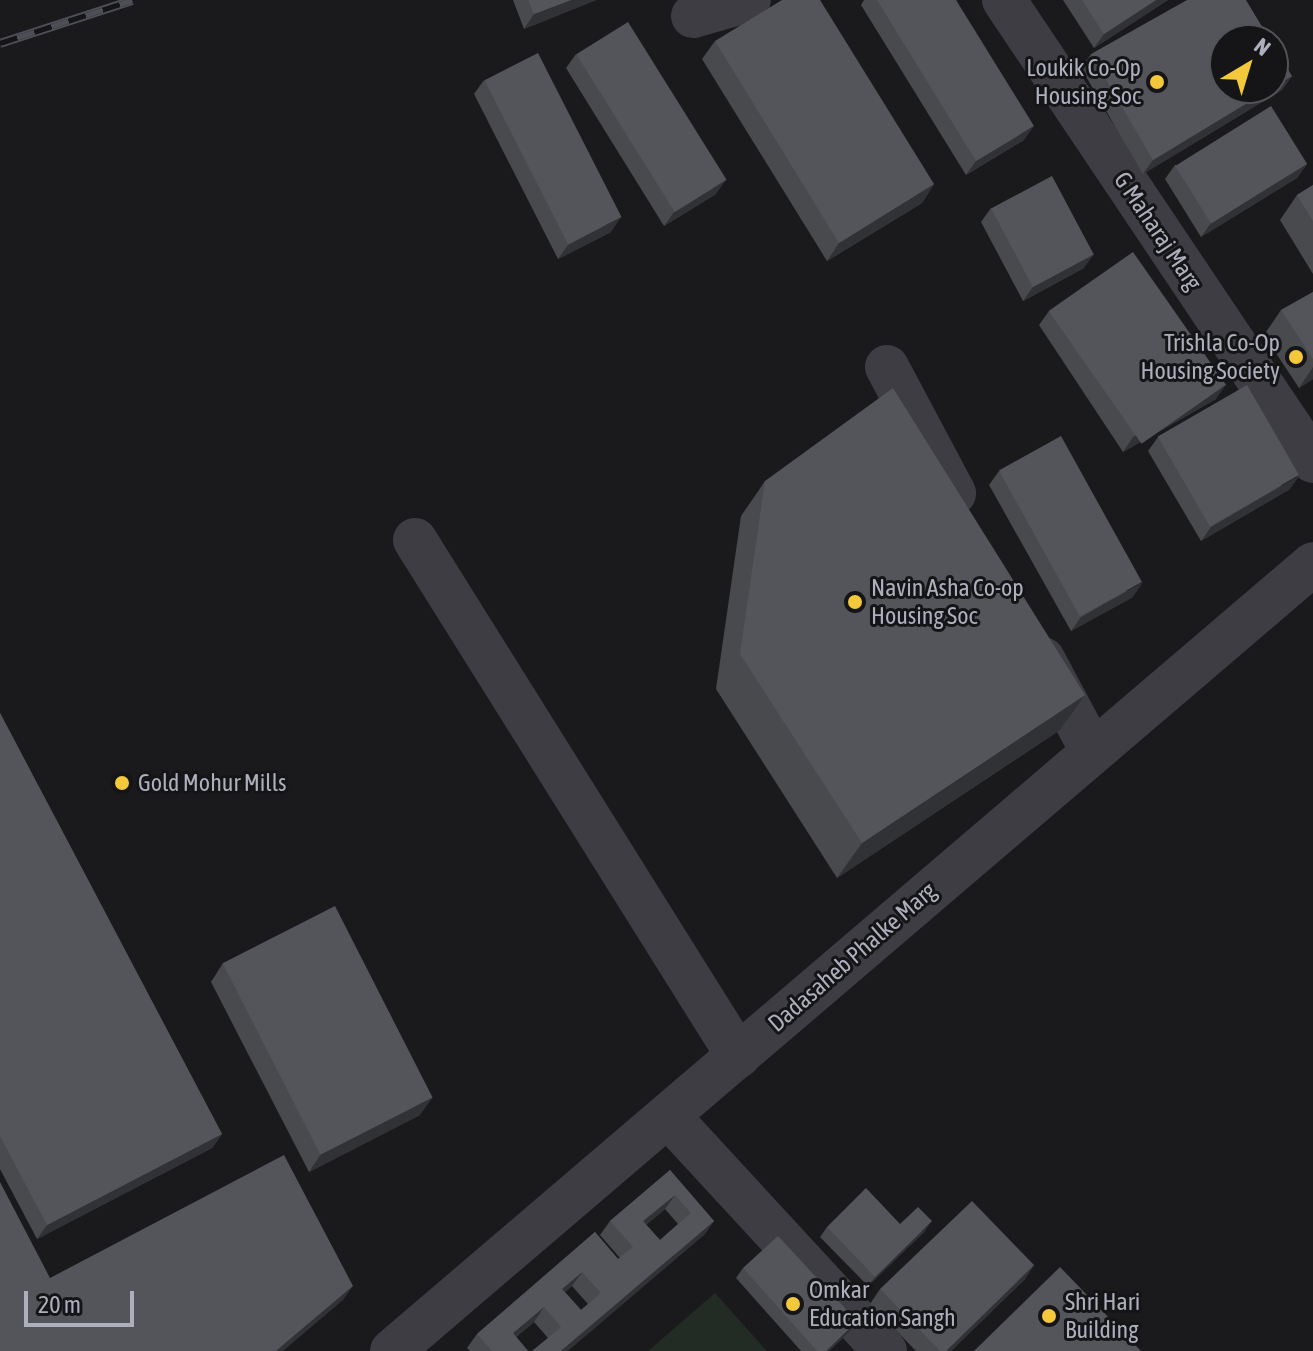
<!DOCTYPE html>
<html>
<head>
<meta charset="utf-8">
<style>
	body { margin:0 }
	#map { position:relative; width:1313px; height:1351px; overflow:hidden; background:#1a1a1c; font-family:"Asap Condensed",sans-serif }
	div>[style] { position:absolute }
	[style*='--x'] { left:calc(var(--x)*1px); top:calc(var(--y)*1px); width:calc(var(--w)*1px); rotate:calc(var(--a)*1deg) }
	.green>* { inset:0; background:#222b24 }
	.minor>* { height:44px; margin:-22px; padding:0 22px; transform-origin:22px; border-radius:22px; background:#3d3d43 }
	.rail>* { height:9px; margin-top:-4.5px; transform-origin:0; background:repeating-linear-gradient(90deg,#151517 0 18px,#4e4f56 0 36px); box-sizing:border-box; border-block:2px solid #4e4f56 }
	.wall>* { inset:0; background:#494a4e }
	.shaded-wall>* { inset:0; background:#313235 }
	.building>* { inset:0; background:#53555a; transform-origin:0 0 }
	.dots>* { width:22px; height:22px; translate:-50% -50%; box-sizing:border-box; border:4px solid #151517; border-radius:50% }
	span { translate:-50% -50%; white-space:nowrap; text-align:center; line-height:1.15; -webkit-text-stroke:6px #151517; paint-order:stroke }
	.poi-label { font-size:24px; color:#adb0bc }
	.right { translate:-100% -50%; text-align:right }
	.left { translate:0 -50%; text-align:left }
	.street-label { font-size:24px; color:#adb0bc }
	.north { position:absolute; left:1209px; top:24px; width:80px; height:80px; box-sizing:border-box; background:#151517; border:2px solid #525359; border-radius:50%; rotate:38deg; font-size:22px; font-weight:700; line-height:32px; text-align:center; color:#adb0bc }
	.north::after { content:''; display:block; margin:auto; width:28px; height:36px; background:#f3c93b; clip-path:polygon(50% 0,100% 100%,50% 72%,0 100%) }
	.scale { position:absolute; left:24px; top:1291px; width:110px; height:36px; box-sizing:border-box; border:4px solid #adb0bc; border-top:0; padding-left:10px; font-size:24px; line-height:28px; white-space:nowrap; color:#adb0bc; -webkit-text-stroke:6px #151517; paint-order:stroke }
</style>
</head>
<body>
<div id="map">
	<div class="green">
		<i style="clip-path:polygon(715px 1293px,767px 1351px,648px 1351px)"></i>
	</div>
	<div class="minor">
		<i style="--x:1004;--y:0;--w:555;--a:56.17"></i>
		<i style="--x:693;--y:16;--w:58;--a:-15.9"></i>
		<i style="--x:887;--y:367;--w:143;--a:62"></i>
		<i style="--x:415;--y:540;--w:609;--a:57.95"></i>
		<i style="--x:1043;--y:659;--w:102;--a:61.9"></i>
		<i style="--x:668;--y:1116;--w:320;--a:47.3"></i>
		<i style="--x:392;--y:1351;--w:1211;--a:-40.51"></i>
	</div>
	<div class="rail">
		<i style="--x:0;--y:43;--w:139;--a:-18"></i>
	</div>
	<div class="wall">
		<i style="clip-path:polygon(513px 0,596px 0,524px 29px)"></i>
		<i style="clip-path:polygon(864px 0,956px 0,1024px 140px,966px 175px,861px 5px)"></i>
		<i style="clip-path:polygon(1063px 0,1168px 0,1094px 48px)"></i>
		<i style="clip-path:polygon(715px 41px,934px 184px,922px 203px,827px 261px,702px 59px)"></i>
		<i style="clip-path:polygon(576px 54px,716px 194px,664px 226px,566px 68px)"></i>
		<i style="clip-path:polygon(1091px 54px,1292px 76px,1282px 90px,1143px 174px,1081px 68px)"></i>
		<i style="clip-path:polygon(484px 80px,611px 232px,558px 259px,474px 94px)"></i>
		<i style="clip-path:polygon(1307px 164px,1297px 178px,1201px 237px,1165px 179px,1175px 165px)"></i>
		<i style="clip-path:polygon(1313px 185px,1313px 274px,1280px 220px,1297px 195px)"></i>
		<i style="clip-path:polygon(991px 208px,1084px 268px,1023px 301px,981px 222px)"></i>
		<i style="clip-path:polygon(1313px 292px,1313px 379px,1299px 388px,1264px 335px,1281px 310px)"></i>
		<i style="clip-path:polygon(1049px 311px,1216px 399px,1123px 452px,1039px 325px)"></i>
		<i style="clip-path:polygon(1158px 437px,1290px 489px,1201px 541px,1148px 451px)"></i>
		<i style="clip-path:polygon(999px 471px,1133px 597px,1071px 631px,989px 485px)"></i>
		<i style="clip-path:polygon(765px 481px,1085px 695px,1060px 730px,837px 878px,716px 689px,741px 516px)"></i>
		<i style="clip-path:polygon(0 713px,222px 1134px,212px 1148px,37px 1239px,0 1169px)"></i>
		<i style="clip-path:polygon(223px 963px,420px 1115px,309px 1172px,211px 982px)"></i>
		<i style="clip-path:polygon(evenodd,670px 1170px,714px 1221px,704px 1235px,548px 1338px,534px 1322px,516px 1337px,528px 1351px,470px 1351px,467px 1348px,477px 1334px,595px 1232px,618px 1259px,620px 1258px,600px 1235px,610px 1221px,670px 1170px,665px 1209px,678px 1224px,660px 1240px,646px 1225px,665px 1209px,670px 1170px,572px 1286px,588px 1304px,581px 1310px,565px 1292px,572px 1286px)"></i>
		<i style="clip-path:polygon(900px 1224px,925px 1231px,868px 1286px,820px 1237px,827px 1227px)"></i>
		<i style="clip-path:polygon(1034px 1265px,1025px 1279px,951px 1351px,916px 1351px,870px 1304px,880px 1289px)"></i>
		<i style="clip-path:polygon(743px 1268px,850px 1331px,829px 1351px,801px 1351px,736px 1278px)"></i>
	</div>
	<div class="shaded-wall">
		<i style="clip-path:polygon(571px 0,596px 0,524px 29px,534px 14px)"></i>
		<i style="clip-path:polygon(1156px 0,1168px 0,1094px 48px,1104px 34px)"></i>
		<i style="clip-path:polygon(1292px 76px,1282px 90px,1143px 174px,1153px 160px)"></i>
		<i style="clip-path:polygon(1034px 126px,1024px 140px,966px 175px,976px 161px)"></i>
		<i style="clip-path:polygon(1307px 164px,1297px 178px,1201px 237px,1211px 223px)"></i>
		<i style="clip-path:polygon(726px 180px,716px 194px,664px 226px,674px 212px)"></i>
		<i style="clip-path:polygon(934px 184px,922px 203px,827px 261px,839px 243px)"></i>
		<i style="clip-path:polygon(621px 217px,611px 232px,558px 259px,568px 245px)"></i>
		<i style="clip-path:polygon(1094px 254px,1084px 268px,1023px 301px,1033px 287px)"></i>
		<i style="clip-path:polygon(1313px 367px,1313px 379px,1299px 388px)"></i>
		<i style="clip-path:polygon(1226px 385px,1216px 399px,1123px 452px,1133px 437px)"></i>
		<i style="clip-path:polygon(1300px 475px,1290px 489px,1201px 541px,1211px 527px)"></i>
		<i style="clip-path:polygon(1143px 582px,1133px 597px,1071px 631px,1081px 617px)"></i>
		<i style="clip-path:polygon(1085px 695px,1060px 730px,837px 878px,862px 843px)"></i>
		<i style="clip-path:polygon(433px 1097px,420px 1115px,309px 1172px,321px 1154px)"></i>
		<i style="clip-path:polygon(222px 1134px,212px 1148px,37px 1239px,47px 1225px)"></i>
		<i style="clip-path:polygon(675px 1195px,665px 1209px,634px 1235px,643px 1221px)"></i>
		<i style="clip-path:polygon(714px 1221px,704px 1235px,568px 1351px,561px 1351px)"></i>
		<i style="clip-path:polygon(932px 1221px,925px 1231px,868px 1286px,875px 1277px)"></i>
		<i style="clip-path:polygon(1034px 1265px,1025px 1279px,951px 1351px,946px 1351px)"></i>
		<i style="clip-path:polygon(582px 1272px,572px 1286px,553px 1303px,562px 1289px)"></i>
		<i style="clip-path:polygon(353px 1286px,343px 1300px,283px 1351px,276px 1351px)"></i>
		<i style="clip-path:polygon(544px 1307px,534px 1322px,503px 1347px,513px 1333px)"></i>
		<i style="clip-path:polygon(857px 1321px,850px 1331px,829px 1351px,826px 1351px)"></i>
	</div>
	<div class="building">
		<i style="clip-path:polygon(528px 0,571px 0,534px 14px)"></i>
		<i style="clip-path:polygon(782px 0,820px 0,934px 184px,839px 243px,715px 41px)"></i>
		<i style="clip-path:polygon(877px 0,956px 0,1034px 126px,976px 161px)"></i>
		<i style="clip-path:polygon(1082px 0,1156px 0,1104px 34px)"></i>
		<i style="clip-path:polygon(1187px 0,1246px 0,1270px 40px,1225px 40px,1225px 88px,1272px 88px,1153px 160px,1091px 54px)"></i>
		<i style="left:628px;top:22px;width:186px;height:61px;rotate:58deg"></i>
		<i style="clip-path:polygon(1273px 45px,1292px 76px,1273px 87px)"></i>
		<i style="left:538px;top:53px;width:184px;height:60px;rotate:63deg"></i>
		<i style="left:1271px;top:106px;width:68px;height:113px;rotate:58deg"></i>
		<i style="left:1052px;top:176px;width:89px;height:69px;rotate:62deg"></i>
		<i style="clip-path:polygon(1313px 185px,1313px 221px,1297px 195px)"></i>
		<i style="left:1133px;top:252px;width:162px;height:103px;rotate:55deg"></i>
		<i style="clip-path:polygon(1313px 292px,1313px 359px,1281px 310px)"></i>
		<i style="left:1247px;top:385px;width:104px;height:103px;rotate:60deg"></i>
		<i style="clip-path:polygon(893px 388px,1085px 695px,862px 843px,740px 654px,765px 481px)"></i>
		<i style="left:1061px;top:436px;width:167px;height:71px;rotate:61deg"></i>
		<i style="clip-path:polygon(0 713px,222px 1134px,47px 1225px,0 1136px)"></i>
		<i style="left:335px;top:906px;width:215px;height:126px;rotate:63deg"></i>
		<i style="clip-path:polygon(284px 1155px,353px 1286px,276px 1351px,0 1351px,0 1182px,50px 1278px)"></i>
		<i style="clip-path:polygon(evenodd,670px 1170px,714px 1221px,561px 1351px,532px 1351px,561px 1327px,544px 1307px,513px 1333px,528px 1351px,492px 1351px,477px 1334px,595px 1232px,618px 1259px,633px 1247px,610px 1221px,670px 1170px,675px 1195px,691px 1213px,660px 1240px,643px 1221px,675px 1195px,670px 1170px,582px 1272px,601px 1293px,581px 1310px,562px 1289px,582px 1272px)"></i>
		<i style="clip-path:polygon(866px 1188px,900px 1224px,918px 1207px,932px 1221px,875px 1277px,827px 1227px)"></i>
		<i style="clip-path:polygon(972px 1201px,1034px 1265px,946px 1351px,940px 1351px,880px 1289px)"></i>
		<i style="clip-path:polygon(778px 1236px,857px 1321px,826px 1351px,817px 1351px,743px 1268px)"></i>
		<i style="clip-path:polygon(1060px 1267px,1141px 1351px,974px 1351px)"></i>
	</div>
	<div class="dots">
		<i style="left:1157px;top:82px;background:#f3c93b"></i>
		<i style="left:1296px;top:357px;background:#f3c93b"></i>
		<i style="left:855px;top:602px;background:#f3c93b"></i>
		<i style="left:122px;top:783px;background:#f3c93b"></i>
		<i style="left:793px;top:1304px;background:#f3c93b"></i>
		<i style="left:1049px;top:1316px;background:#f3c93b"></i>
	</div>
	<div class="poi-label">
		<span class="right" style="left:1141px;top:82px">Loukik Co-Op<br>Housing Soc</span>
		<span class="right" style="left:1280px;top:357px">Trishla Co-Op<br>Housing Society</span>
		<span class="left" style="left:871px;top:602px">Navin Asha Co-op<br>Housing Soc</span>
		<span class="left" style="left:138px;top:783px">Gold Mohur Mills</span>
		<span class="left" style="left:809px;top:1304px">Omkar<br>Education Sangh</span>
		<span class="left" style="left:1065px;top:1316px">Shri Hari<br>Building</span>
	</div>
	<div class="street-label">
		<span style="left:1158px;top:231px;rotate:56deg">G Maharaj Marg</span>
		<span style="left:852px;top:957px;rotate:-41deg">Dadasaheb Phalke Marg</span>
	</div>
	<div class="north">N</div>
	<div class="scale">20 m</div>
</div>
</body>
</html>
